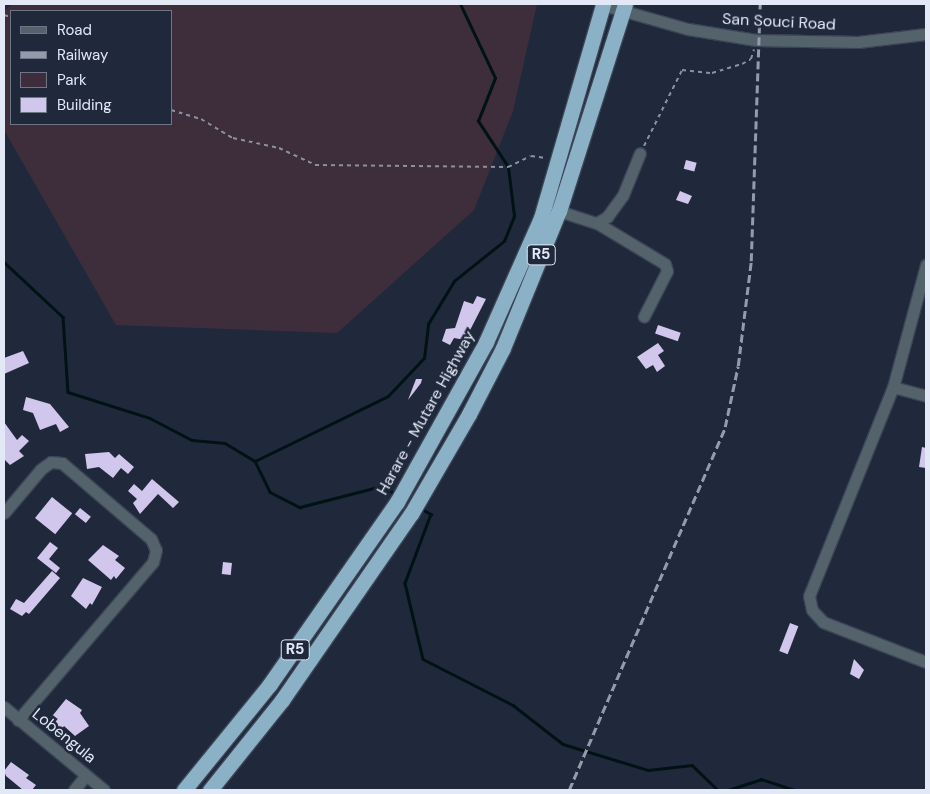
<!DOCTYPE html>
<html>
<head>
<meta charset="utf-8">
<style>
	body { margin:0 }
	#map { position:relative; width:930px; height:794px; overflow:hidden; background:#20293c; font-family:"DM Sans",sans-serif }
	div>[style] { position:absolute }
	[style*='--x'] { left:calc(var(--x)*1px); top:calc(var(--y)*1px); width:calc(var(--w)*1px); rotate:calc(var(--a)*1deg) }
	.green>* { inset:0; background:#3e2e3c }
	.stream>* { height:2.5px; margin:-1.25px; padding:0 1.25px; transform-origin:1.25px; border-radius:1.25px; background:#001214 }
	.building>* { inset:0; background:#d1c6eb; transform-origin:0 0 }
	.path>* { height:2px; margin-top:-1px; transform-origin:0; background:repeating-linear-gradient(90deg,#8a91a2 0 4px,transparent 0 8px) }
	.roads { filter:drop-shadow(1px 0 #3b4456) drop-shadow(-1px 0 #3b4456) drop-shadow(0 1px #3b4456) drop-shadow(0 -1px #3b4456) }
	.minor>* { height:11px; margin:-5.5px; padding:0 5.5px; transform-origin:5.5px; border-radius:5.5px; background:#53626b }
	.highway>* { height:15px; margin:-7.5px; padding:0 7.5px; transform-origin:7.5px; border-radius:7.5px; background:#8bb1c6 }
	.rail>* { height:2.5px; margin-top:-1.25px; transform-origin:0; background:repeating-linear-gradient(90deg,#949bab 0 8px,transparent 0 12px) }
	span { translate:-50% -50%; white-space:nowrap; text-align:center; line-height:1.15; -webkit-text-stroke:5px #20293c; paint-order:stroke }
	.shield-label span { padding:1px 4px; background:#20293c; border:1px solid; border-radius:4px; -webkit-text-stroke-width:0 }
	.shield-label { font-size:15px; color:#e2e8f6; font-weight:700 }
	.street-label { font-size:16px; color:#e2e8f6 }
	.frame { position:absolute; inset:0; border:5px solid #e2e8f6; pointer-events:none }
	.legend { position:absolute; left:10px; top:10px; width:162px; height:115px; box-sizing:border-box; background:#20293c; border:1px solid #6e7586; margin:0; padding:6px 9px; list-style:none; font-size:15px; color:#e2e8f6 }
	.legend li { display:flex; align-items:center; gap:10px; height:25px }
	.legend b { width:25px; border:1px solid #6e7586 }
</style>
</head>
<body>
<div id="map">
	<div class="green">
		<i style="clip-path:polygon(evenodd,13px 4px,537px 4px,513px 111px,474px 210px,337px 333px,116px 325px,4px 130px,4px 11px,13px 4px,11px 11px,171px 11px,171px 124px,11px 124px,11px 11px)"></i>
	</div>
	<div class="stream">
		<i style="--x:4;--y:262;--w:81;--a:43"></i>
		<i style="--x:63;--y:317;--w:75;--a:86.2"></i>
		<i style="--x:68;--y:392;--w:86;--a:17.6"></i>
		<i style="--x:150;--y:418;--w:47;--a:27.6"></i>
		<i style="--x:192;--y:440;--w:33;--a:5"></i>
		<i style="--x:225;--y:443;--w:35;--a:31"></i>
		<i style="--x:255;--y:461;--w:34;--a:64"></i>
		<i style="--x:270;--y:492;--w:34;--a:27"></i>
		<i style="--x:300;--y:507;--w:85;--a:-14.4"></i>
		<i style="--x:382;--y:486;--w:16;--a:30"></i>
		<i style="--x:255;--y:461;--w:148;--a:-26"></i>
		<i style="--x:388;--y:396;--w:52;--a:-46.5"></i>
		<i style="--x:424;--y:358;--w:34;--a:-83"></i>
		<i style="--x:428;--y:324;--w:50;--a:-58.8"></i>
		<i style="--x:454;--y:281;--w:64;--a:-38.7"></i>
		<i style="--x:504;--y:241;--w:27;--a:-68"></i>
		<i style="--x:514;--y:216;--w:49;--a:-97"></i>
		<i style="--x:508;--y:167;--w:55;--a:-123.1"></i>
		<i style="--x:478;--y:121;--w:46;--a:-68.4"></i>
		<i style="--x:495;--y:78;--w:82;--a:-115.3"></i>
		<i style="--x:420;--y:508;--w:13;--a:29"></i>
		<i style="--x:431;--y:514;--w:74;--a:110.6"></i>
		<i style="--x:405;--y:583;--w:78;--a:76.7"></i>
		<i style="--x:423;--y:659;--w:101;--a:27.1"></i>
		<i style="--x:513;--y:705;--w:63;--a:38"></i>
		<i style="--x:563;--y:744;--w:89;--a:17"></i>
		<i style="--x:648;--y:770;--w:44;--a:-6.5"></i>
		<i style="--x:692;--y:765;--w:36;--a:44"></i>
		<i style="--x:728;--y:790;--w:35;--a:-18"></i>
		<i style="--x:761;--y:779;--w:36;--a:18"></i>
	</div>
	<div class="building">
		<i style="left:686px;top:160px;width:11px;height:9px;rotate:15deg"></i>
		<i style="clip-path:polygon(680px 191px,692px 196px,688px 204px,676px 200px)"></i>
		<i style="clip-path:polygon(477px 296px,486px 299px,465px 340px,454px 338px,450px 345px,442px 341px,446px 329px,455px 328px,464px 301px,473px 304px)"></i>
		<i style="left:658px;top:325px;width:24px;height:9px;rotate:19deg"></i>
		<i style="clip-path:polygon(658px 343px,664px 351px,658px 355px,665px 366px,657px 372px,653px 365px,646px 369px,637px 357px)"></i>
		<i style="clip-path:polygon(23px 351px,29px 363px,4px 374px,4px 358px)"></i>
		<i style="clip-path:polygon(416px 379px,422px 379px,421px 383px,408px 400px)"></i>
		<i style="clip-path:polygon(26px 397px,50px 404px,69px 427px,60px 432px,56px 424px,40px 430px,33px 413px,23px 410px)"></i>
		<i style="clip-path:polygon(4px 422px,17px 440px,22px 435px,29px 441px,19px 451px,24px 456px,10px 465px,4px 459px)"></i>
		<i style="clip-path:polygon(922px 447px,926px 448px,926px 468px,919px 467px)"></i>
		<i style="clip-path:polygon(109px 452px,115px 458px,119px 454px,134px 467px,128px 474px,121px 468px,113px 478px,99px 467px,87px 469px,85px 454px)"></i>
		<i style="clip-path:polygon(152px 479px,179px 502px,173px 508px,158px 494px,140px 514px,133px 503px,137px 499px,128px 491px,134px 484px,142px 491px)"></i>
		<i style="left:52px;top:497px;width:26px;height:27px;rotate:39deg"></i>
		<i style="left:80px;top:508px;width:14px;height:8px;rotate:39deg"></i>
		<i style="clip-path:polygon(50px 542px,58px 548px,49px 559px,60px 568px,56px 573px,37px 558px)"></i>
		<i style="clip-path:polygon(103px 545px,119px 556px,115px 560px,125px 568px,116px 579px,114px 576px,111px 580px,88px 560px)"></i>
		<i style="left:223px;top:562px;width:9px;height:12px;rotate:6deg"></i>
		<i style="clip-path:polygon(52px 571px,60px 578px,29px 614px,26px 612px,22px 616px,10px 609px,16px 599px,24px 603px)"></i>
		<i style="clip-path:polygon(83px 578px,102px 587px,92px 605px,90px 603px,86px 609px,71px 596px)"></i>
		<i style="left:790px;top:623px;width:9px;height:30px;rotate:21deg"></i>
		<i style="clip-path:polygon(854px 659px,864px 670px,859px 679px,850px 674px)"></i>
		<i style="clip-path:polygon(66px 699px,82px 710px,80px 713px,89px 726px,75px 736px,64px 726px,61px 730px,49px 720px)"></i>
		<i style="clip-path:polygon(11px 762px,29px 775px,26px 778px,36px 785px,32px 790px,23px 790px,6px 776px,4px 771px)"></i>
	</div>
	<div class="path">
		<i style="--x:4;--y:15;--w:7;--a:16"></i>
		<i style="--x:171;--y:110;--w:31;--a:17"></i>
		<i style="--x:201;--y:119;--w:37;--a:31"></i>
		<i style="--x:233;--y:138;--w:47;--a:12.3"></i>
		<i style="--x:279;--y:148;--w:40;--a:25"></i>
		<i style="--x:315;--y:165;--w:193;--a:0.6"></i>
		<i style="--x:508;--y:167;--w:25;--a:-26"></i>
		<i style="--x:531;--y:156;--w:15;--a:8"></i>
		<i style="--x:644;--y:146;--w:85;--a:-63.4"></i>
		<i style="--x:682;--y:70;--w:30;--a:6"></i>
		<i style="--x:712;--y:73;--w:31;--a:-17"></i>
		<i style="--x:742;--y:64;--w:10;--a:-29"></i>
		<i style="--x:751;--y:59;--w:10;--a:-73"></i>
	</div>
	<div class="roads">
		<div class="minor">
			<i style="--x:603;--y:5;--w:88;--a:15.8"></i>
			<i style="--x:688;--y:29;--w:69;--a:9.2"></i>
			<i style="--x:756;--y:40;--w:102;--a:1.1"></i>
			<i style="--x:858;--y:42;--w:68;--a:-6.7"></i>
			<i style="--x:559;--y:211;--w:40;--a:18"></i>
			<i style="--x:597;--y:223;--w:12;--a:-31"></i>
			<i style="--x:607;--y:217;--w:27;--a:-54"></i>
			<i style="--x:623;--y:195;--w:45;--a:-68"></i>
			<i style="--x:597;--y:223;--w:79;--a:31.1"></i>
			<i style="--x:665;--y:264;--w:7;--a:74"></i>
			<i style="--x:667;--y:271;--w:51;--a:117.1"></i>
			<i style="--x:926;--y:265;--w:126;--a:105.1"></i>
			<i style="--x:893;--y:387;--w:225;--a:111.9"></i>
			<i style="--x:809;--y:596;--w:14;--a:78"></i>
			<i style="--x:812;--y:610;--w:16;--a:47"></i>
			<i style="--x:823;--y:622;--w:110;--a:21.2"></i>
			<i style="--x:893;--y:387;--w:34;--a:15"></i>
			<i style="--x:4;--y:513;--w:57;--a:-49.9"></i>
			<i style="--x:41;--y:469;--w:12;--a:-35"></i>
			<i style="--x:51;--y:462;--w:11;--a:5"></i>
			<i style="--x:62;--y:463;--w:117;--a:40.5"></i>
			<i style="--x:151;--y:539;--w:12;--a:66"></i>
			<i style="--x:156;--y:550;--w:12;--a:104"></i>
			<i style="--x:153;--y:562;--w:208;--a:130.5"></i>
			<i style="--x:4;--y:707;--w:130;--a:39.7"></i>
			<i style="--x:74;--y:790;--w:19;--a:-51"></i>
		</div>
		<div class="highway">
			<i style="--x:184;--y:790;--w:136;--a:-50.9"></i>
			<i style="--x:270;--y:684;--w:222;--a:-55.1"></i>
			<i style="--x:397;--y:502;--w:183;--a:-60.9"></i>
			<i style="--x:486;--y:342;--w:136;--a:-66.1"></i>
			<i style="--x:541;--y:218;--w:223;--a:-73.8"></i>
			<i style="--x:210;--y:790;--w:115;--a:-51.3"></i>
			<i style="--x:282;--y:700;--w:226;--a:-55.3"></i>
			<i style="--x:411;--y:514;--w:116;--a:-59.9"></i>
			<i style="--x:469;--y:414;--w:74;--a:-62.7"></i>
			<i style="--x:503;--y:348;--w:148;--a:-67.8"></i>
			<i style="--x:559;--y:211;--w:217;--a:-72.3"></i>
		</div>
	</div>
	<div class="rail">
		<i style="--x:569;--y:790;--w:395;--a:-66.7"></i>
		<i style="--x:725;--y:427;--w:62;--a:-78"></i>
		<i style="--x:738;--y:366;--w:106;--a:-82.9"></i>
		<i style="--x:751;--y:261;--w:257;--a:-88"></i>
	</div>
	<div class="shield-label">
		<span style="left:541px;top:255px">R5</span>
		<span style="left:295px;top:650px">R5</span>
	</div>
	<div class="street-label">
		<span style="left:779px;top:22px;rotate:3deg">San Souci Road</span>
		<span style="left:426px;top:413px;rotate:-61deg">Harare - Mutare Highway</span>
		<span style="left:64px;top:736px;rotate:39deg">Lobengula</span>
	</div>
	<div class="frame"></div>
	<ul class="legend">
	<li><b style="height:6px;background:#53626b"></b>Road</li>
	<li><b style="height:6px;background:#949bab"></b>Railway</li>
	<li><b style="height:14px;background:#3e2e3c"></b>Park</li>
	<li><b style="height:14px;background:#d1c6eb"></b>Building</li>
	</ul>
</div>
</body>
</html>
